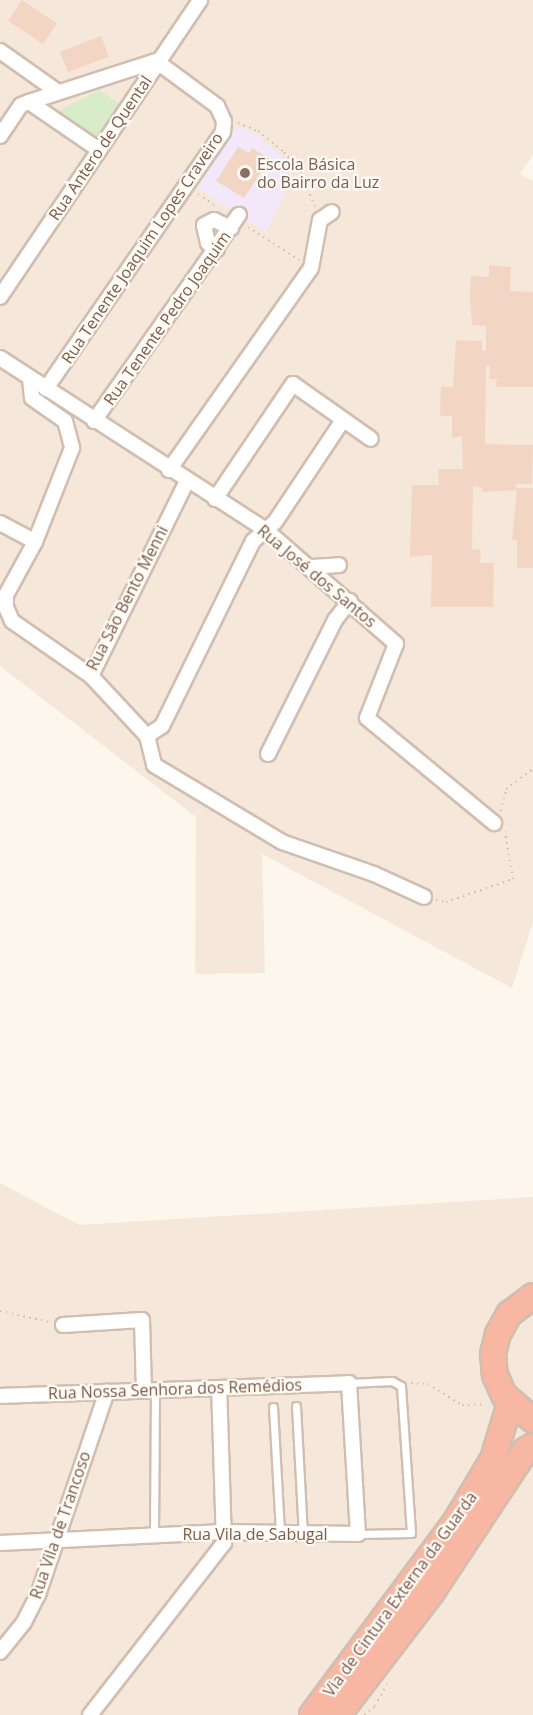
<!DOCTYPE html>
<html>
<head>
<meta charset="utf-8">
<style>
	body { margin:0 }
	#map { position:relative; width:533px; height:1715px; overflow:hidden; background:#fdf6ec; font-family:"Open Sans",sans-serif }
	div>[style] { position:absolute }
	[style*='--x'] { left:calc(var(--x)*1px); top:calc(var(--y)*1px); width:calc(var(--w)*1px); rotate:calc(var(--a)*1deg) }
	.residential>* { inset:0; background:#f5e8da }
	.education>* { inset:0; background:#f3e8fa }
	.green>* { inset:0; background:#d8ecc9 }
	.building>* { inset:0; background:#f3d5c3; transform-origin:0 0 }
	.path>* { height:2px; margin-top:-1px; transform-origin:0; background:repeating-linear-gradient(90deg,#d9b8a5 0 1.5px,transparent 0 6px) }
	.roads { filter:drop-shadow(2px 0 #d1beb0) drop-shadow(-2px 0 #d1beb0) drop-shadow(0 2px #d1beb0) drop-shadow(0 -2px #d1beb0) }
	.lane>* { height:7px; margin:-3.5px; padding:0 3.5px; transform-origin:3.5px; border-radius:3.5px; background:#fff }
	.street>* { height:14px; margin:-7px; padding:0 7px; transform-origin:7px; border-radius:7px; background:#fff }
	.highway>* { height:24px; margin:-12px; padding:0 12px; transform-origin:12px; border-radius:12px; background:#f7b7a3 }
	.dots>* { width:16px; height:16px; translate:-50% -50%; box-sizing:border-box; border:3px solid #fffaf3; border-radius:50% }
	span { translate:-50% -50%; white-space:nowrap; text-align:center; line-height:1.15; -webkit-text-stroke:4.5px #fffaf3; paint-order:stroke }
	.street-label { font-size:16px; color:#7a5c4d }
	.education-label { font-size:16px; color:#785e54 }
	.left { translate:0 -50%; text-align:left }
</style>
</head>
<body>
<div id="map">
	<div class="residential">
		<i style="clip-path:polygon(0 0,533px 0,533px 155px,520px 174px,533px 181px,533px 922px,512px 988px,262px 854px,265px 973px,195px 974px,196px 817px,0 666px)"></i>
		<i style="clip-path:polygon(0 1183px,79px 1225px,533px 1197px,533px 1715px,0 1715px)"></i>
	</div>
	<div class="education">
		<i style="clip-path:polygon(236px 126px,256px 134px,286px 160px,284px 196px,265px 232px,196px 187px)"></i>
	</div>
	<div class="green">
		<i style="clip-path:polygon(100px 90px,120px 105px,95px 140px,57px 111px)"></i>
	</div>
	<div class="building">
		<i style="left:22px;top:0;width:42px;height:25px;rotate:34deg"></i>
		<i style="left:101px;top:36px;width:22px;height:44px;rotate:69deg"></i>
		<i style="clip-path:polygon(238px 147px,249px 153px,252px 148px,270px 159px,244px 198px,216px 181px)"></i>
		<i style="clip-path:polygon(489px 265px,511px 267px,510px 291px,533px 292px,533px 387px,496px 387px,497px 379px,489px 379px,490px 366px,486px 366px,485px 444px,533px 445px,532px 484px,515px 484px,517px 488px,533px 488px,533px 568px,517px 568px,517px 540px,512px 540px,517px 490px,482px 492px,482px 488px,473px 486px,472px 549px,481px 550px,480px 563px,494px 563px,493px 607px,431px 607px,432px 555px,410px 557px,412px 485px,439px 485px,438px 469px,463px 469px,462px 436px,452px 438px,452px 416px,440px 416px,441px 387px,453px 387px,456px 340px,482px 341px,482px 351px,486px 351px,486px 326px,472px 325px,470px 296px,471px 276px,489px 277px)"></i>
	</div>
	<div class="path">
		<i style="--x:238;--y:123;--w:22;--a:22"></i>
		<i style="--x:258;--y:131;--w:33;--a:39"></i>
		<i style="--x:284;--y:152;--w:26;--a:50"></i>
		<i style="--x:301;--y:172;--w:37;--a:68"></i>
		<i style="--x:198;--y:194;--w:22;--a:34"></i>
		<i style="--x:248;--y:227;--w:61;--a:32.9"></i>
		<i style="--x:501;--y:811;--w:23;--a:-77"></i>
		<i style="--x:506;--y:789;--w:34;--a:-37"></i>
		<i style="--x:436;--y:900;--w:10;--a:11"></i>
		<i style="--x:446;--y:902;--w:71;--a:-18.9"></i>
		<i style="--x:513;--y:879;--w:48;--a:-99.7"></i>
		<i style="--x:0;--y:1311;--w:51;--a:12.4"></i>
		<i style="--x:411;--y:1383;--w:17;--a:3"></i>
		<i style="--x:428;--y:1384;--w:40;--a:32"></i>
		<i style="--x:462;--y:1405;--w:24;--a:-2"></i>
		<i style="--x:364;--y:1715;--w:14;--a:-39"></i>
		<i style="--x:375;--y:1706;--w:25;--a:-61"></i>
	</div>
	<div class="roads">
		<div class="lane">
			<i style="--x:349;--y:1383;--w:43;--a:-2.7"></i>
			<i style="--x:392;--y:1381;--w:10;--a:29"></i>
			<i style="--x:401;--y:1386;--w:147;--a:86.1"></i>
			<i style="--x:411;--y:1533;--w:53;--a:178.9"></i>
			<i style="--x:296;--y:1406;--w:128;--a:86.9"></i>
			<i style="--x:273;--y:1407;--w:127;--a:86.8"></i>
			<i style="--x:154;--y:1535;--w:145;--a:-89.6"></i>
		</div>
		<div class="street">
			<i style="--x:0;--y:51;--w:71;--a:35.3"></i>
			<i style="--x:29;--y:102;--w:133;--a:-17.9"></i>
			<i style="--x:156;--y:61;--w:76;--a:36.4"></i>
			<i style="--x:217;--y:106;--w:17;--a:65"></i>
			<i style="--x:224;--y:121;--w:11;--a:95"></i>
			<i style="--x:223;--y:132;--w:312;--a:124.6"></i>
			<i style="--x:0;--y:136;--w:37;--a:-56"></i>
			<i style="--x:21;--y:105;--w:9;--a:-21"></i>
			<i style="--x:29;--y:102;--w:85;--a:34.4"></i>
			<i style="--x:217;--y:249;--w:11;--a:-146"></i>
			<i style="--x:208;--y:243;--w:18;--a:-103"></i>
			<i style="--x:204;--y:225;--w:11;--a:-27"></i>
			<i style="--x:214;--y:220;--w:19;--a:25"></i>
			<i style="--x:0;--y:297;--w:358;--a:-56"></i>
			<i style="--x:0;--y:358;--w:317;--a:32.9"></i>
			<i style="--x:266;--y:530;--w:173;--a:41.2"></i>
			<i style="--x:396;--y:644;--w:79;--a:111.4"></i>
			<i style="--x:367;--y:718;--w:165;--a:39.6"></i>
			<i style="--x:30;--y:379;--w:19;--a:84"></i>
			<i style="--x:32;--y:398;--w:40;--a:34.9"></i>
			<i style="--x:65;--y:421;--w:28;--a:75"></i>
			<i style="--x:72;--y:448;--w:101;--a:111.5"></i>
			<i style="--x:35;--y:542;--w:60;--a:118.7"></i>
			<i style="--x:6;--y:595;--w:12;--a:90"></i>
			<i style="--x:6;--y:607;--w:15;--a:67"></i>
			<i style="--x:12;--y:621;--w:96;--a:34.8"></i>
			<i style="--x:91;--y:676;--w:217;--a:-63.8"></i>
			<i style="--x:94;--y:421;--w:252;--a:-54.9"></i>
			<i style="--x:169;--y:470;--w:247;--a:-54.9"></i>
			<i style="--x:311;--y:268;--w:49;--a:-79.4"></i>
			<i style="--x:320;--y:220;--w:14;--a:-34"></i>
			<i style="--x:215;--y:499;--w:139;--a:-55.9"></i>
			<i style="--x:293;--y:384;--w:95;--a:35.2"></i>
			<i style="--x:0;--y:523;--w:40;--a:28"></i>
			<i style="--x:312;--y:567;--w:27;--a:-4"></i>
			<i style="--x:91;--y:676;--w:82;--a:47"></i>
			<i style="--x:147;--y:736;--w:30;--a:76"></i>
			<i style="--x:154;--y:765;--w:149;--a:31"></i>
			<i style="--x:282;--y:842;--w:97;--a:19.2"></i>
			<i style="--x:374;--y:874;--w:55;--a:24.7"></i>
			<i style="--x:147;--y:736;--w:18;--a:-34"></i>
			<i style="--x:162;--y:726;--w:206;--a:-63.8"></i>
			<i style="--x:253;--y:541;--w:29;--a:-41"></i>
			<i style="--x:275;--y:522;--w:123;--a:-56.3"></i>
			<i style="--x:268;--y:754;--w:150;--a:-63.4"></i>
			<i style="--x:335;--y:620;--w:24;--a:-52"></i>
			<i style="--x:63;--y:1325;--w:79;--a:-3.6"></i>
			<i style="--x:142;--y:1320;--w:70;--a:88.4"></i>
			<i style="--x:0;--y:1396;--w:349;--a:-2.1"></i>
			<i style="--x:349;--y:1383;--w:151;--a:86.6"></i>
			<i style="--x:358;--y:1534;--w:135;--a:-179.2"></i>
			<i style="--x:223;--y:1532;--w:223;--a:177.2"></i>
			<i style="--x:0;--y:1652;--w:38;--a:-51"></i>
			<i style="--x:24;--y:1622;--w:30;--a:-63"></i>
			<i style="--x:38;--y:1595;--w:215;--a:-71.3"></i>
			<i style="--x:90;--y:1715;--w:218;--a:-52.1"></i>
			<i style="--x:224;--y:1543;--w:155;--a:-91.8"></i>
		</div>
		<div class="highway">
			<i style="--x:533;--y:1296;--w:30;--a:143"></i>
			<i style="--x:509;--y:1314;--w:23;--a:119"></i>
			<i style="--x:498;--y:1334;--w:21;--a:104"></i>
			<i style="--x:493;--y:1354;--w:21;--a:85"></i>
			<i style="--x:495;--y:1375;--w:22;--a:66"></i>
			<i style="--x:504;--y:1395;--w:38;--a:41"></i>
			<i style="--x:312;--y:1715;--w:242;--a:-53.4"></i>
			<i style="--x:456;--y:1521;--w:72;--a:-59.2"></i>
			<i style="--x:493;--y:1459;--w:59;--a:-73.1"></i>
			<i style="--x:338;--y:1715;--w:155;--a:-52.6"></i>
			<i style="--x:432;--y:1592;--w:170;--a:-56.5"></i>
			<i style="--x:526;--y:1450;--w:8;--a:-30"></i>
		</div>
	</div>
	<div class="dots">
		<i style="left:245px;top:173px;background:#8d6e63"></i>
	</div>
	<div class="street-label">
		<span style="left:100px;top:148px;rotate:-56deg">Rua Antero de Quental</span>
		<span style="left:142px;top:248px;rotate:-56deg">Rua Tenente Joaquim Lopes Craveiro</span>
		<span style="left:167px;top:318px;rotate:-55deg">Rua Tenente Pedro Joaquim</span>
		<span style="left:317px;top:576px;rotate:40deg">Rua José dos Santos</span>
		<span style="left:127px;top:598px;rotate:-63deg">Rua São Bento Menni</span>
		<span style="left:175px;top:1389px;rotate:-2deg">Rua Nossa Senhora dos Remédios</span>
		<span style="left:60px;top:1525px;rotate:-71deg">Rua Vila de Trancoso</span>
		<span style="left:255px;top:1534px">Rua Vila de Sabugal</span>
		<span style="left:400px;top:1594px;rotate:-54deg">Via de Cintura Externa da Guarda</span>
	</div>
	<div class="education-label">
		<span class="left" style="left:257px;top:173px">Escola Básica<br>do Bairro da Luz</span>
	</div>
</div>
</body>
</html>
